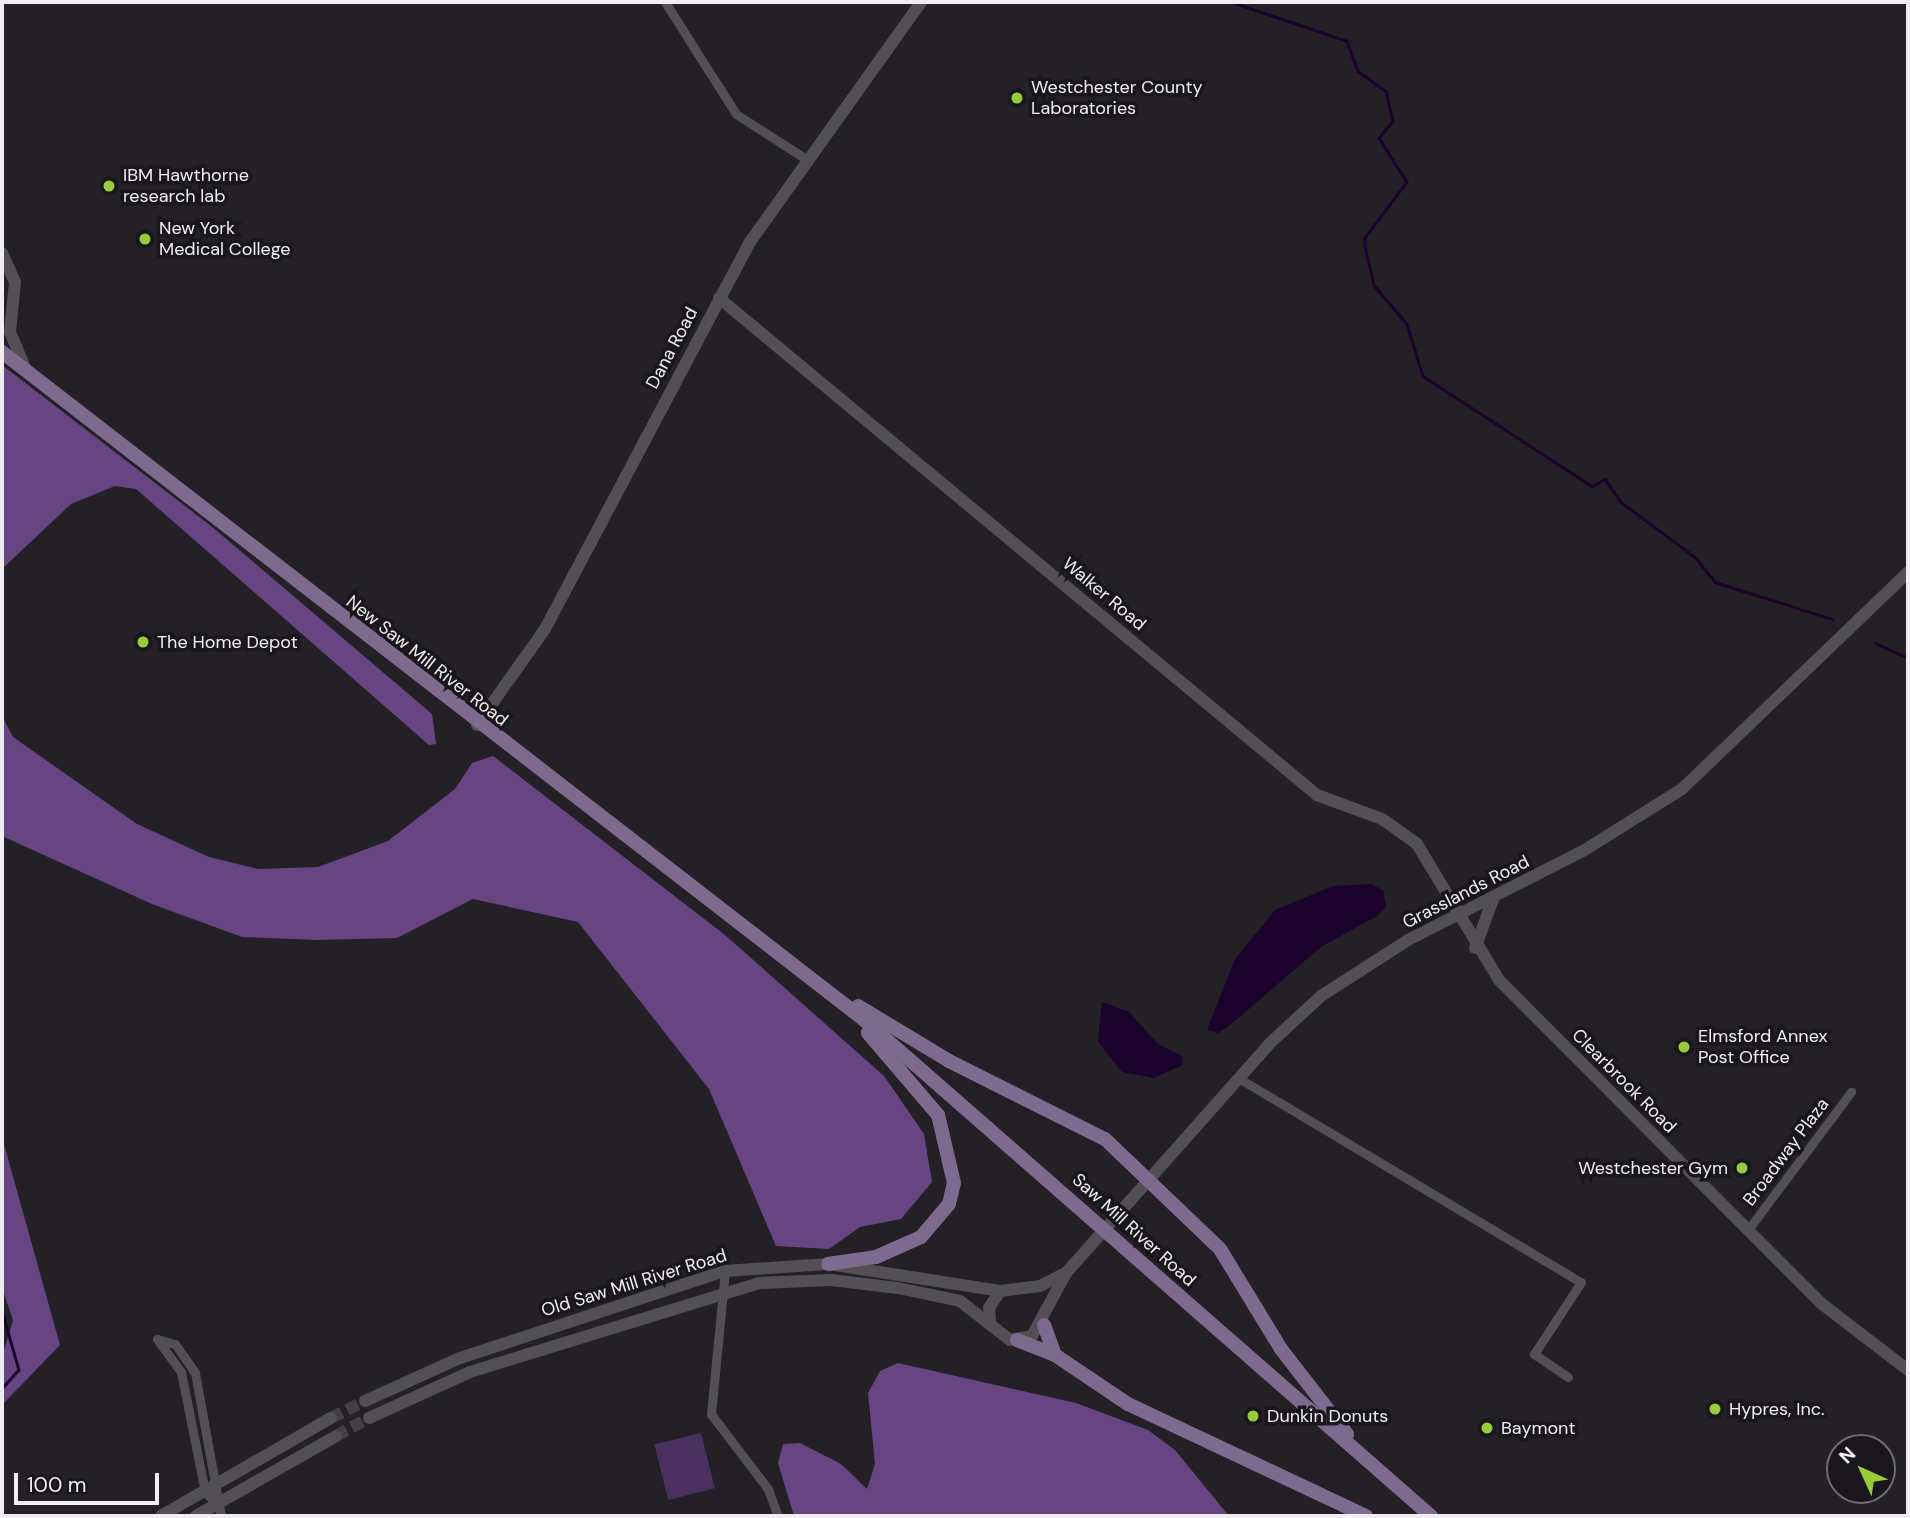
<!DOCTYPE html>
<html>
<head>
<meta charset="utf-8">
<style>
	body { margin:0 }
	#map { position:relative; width:1910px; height:1518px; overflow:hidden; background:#232125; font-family:"DM Sans",sans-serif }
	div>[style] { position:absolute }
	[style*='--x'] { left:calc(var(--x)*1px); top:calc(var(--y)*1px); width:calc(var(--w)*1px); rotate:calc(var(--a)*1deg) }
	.green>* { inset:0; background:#4a305f; transform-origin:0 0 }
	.forest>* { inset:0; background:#674583 }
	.water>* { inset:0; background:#1c032e }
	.stream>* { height:2.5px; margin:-1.25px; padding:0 1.25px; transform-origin:1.25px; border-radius:1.25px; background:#1c032e }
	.secondary-tunnel>* { height:12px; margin-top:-6px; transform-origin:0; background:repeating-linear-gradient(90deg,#424044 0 12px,transparent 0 18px) }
	.street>* { height:9px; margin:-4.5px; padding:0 4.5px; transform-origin:4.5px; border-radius:4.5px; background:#525054 }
	.secondary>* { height:12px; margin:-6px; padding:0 6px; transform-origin:6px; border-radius:6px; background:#525054 }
	.primary>* { height:14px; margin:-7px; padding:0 7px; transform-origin:7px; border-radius:7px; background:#7e6a8f }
	.dots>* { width:19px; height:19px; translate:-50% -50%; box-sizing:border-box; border:4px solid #19171b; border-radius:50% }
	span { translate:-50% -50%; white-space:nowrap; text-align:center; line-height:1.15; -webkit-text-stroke:7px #19171b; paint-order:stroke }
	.poi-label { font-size:18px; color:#f0eef1 }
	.left { translate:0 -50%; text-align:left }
	.right { translate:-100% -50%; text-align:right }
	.street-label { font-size:18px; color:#f0eef1 }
	.frame { position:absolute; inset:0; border:4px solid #f0eef1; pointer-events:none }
	.north { position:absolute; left:1826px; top:1434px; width:70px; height:70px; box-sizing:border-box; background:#19171b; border:2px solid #6f6d71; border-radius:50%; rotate:315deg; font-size:19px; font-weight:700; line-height:28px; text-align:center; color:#f0eef1 }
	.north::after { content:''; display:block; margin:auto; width:24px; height:32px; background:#96cc39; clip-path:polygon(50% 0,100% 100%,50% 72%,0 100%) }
	.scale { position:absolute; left:14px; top:1473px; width:145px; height:32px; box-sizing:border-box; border:4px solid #f0eef1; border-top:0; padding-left:9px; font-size:21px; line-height:24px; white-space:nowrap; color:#f0eef1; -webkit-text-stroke:5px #19171b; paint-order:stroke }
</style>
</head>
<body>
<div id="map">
	<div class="green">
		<i style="left:701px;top:1433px;width:57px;height:48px;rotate:76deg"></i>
	</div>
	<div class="forest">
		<i style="clip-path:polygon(2px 365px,211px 526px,432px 714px,436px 744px,429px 745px,136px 489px,115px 486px,71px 504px,2px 569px)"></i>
		<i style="clip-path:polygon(2px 716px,13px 737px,137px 824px,209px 857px,258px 869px,318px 867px,388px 841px,455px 789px,472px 763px,493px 756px,725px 935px,884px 1076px,924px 1134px,932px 1182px,901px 1219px,860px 1227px,829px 1249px,776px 1246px,709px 1089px,578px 922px,473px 899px,397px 938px,317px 940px,242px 937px,152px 904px,2px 836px)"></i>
		<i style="clip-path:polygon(2px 1137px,60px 1345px,2px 1405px,2px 1357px,13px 1320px,2px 1288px)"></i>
		<i style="clip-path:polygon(898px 1363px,1076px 1403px,1148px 1430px,1175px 1450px,1229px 1516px,794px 1516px,778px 1463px,783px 1444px,800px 1443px,841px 1464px,867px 1489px,875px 1464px,868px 1393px,880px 1371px)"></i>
	</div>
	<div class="water">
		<i style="clip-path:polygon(1371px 884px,1383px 890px,1386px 907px,1377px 916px,1321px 947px,1229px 1026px,1218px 1033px,1207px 1030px,1235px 959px,1275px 910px,1333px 886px)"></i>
		<i style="clip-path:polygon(1102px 1002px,1129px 1012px,1158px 1044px,1182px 1056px,1183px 1065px,1154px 1078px,1122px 1072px,1098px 1042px)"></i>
	</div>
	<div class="stream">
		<i style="--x:1232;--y:2;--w:121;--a:18.7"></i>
		<i style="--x:1347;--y:41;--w:32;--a:70"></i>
		<i style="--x:1358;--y:71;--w:34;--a:36"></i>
		<i style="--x:1386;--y:91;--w:31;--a:77"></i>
		<i style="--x:1393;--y:121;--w:22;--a:129"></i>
		<i style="--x:1379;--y:138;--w:52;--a:57.5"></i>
		<i style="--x:1407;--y:182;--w:70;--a:126.9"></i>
		<i style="--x:1365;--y:238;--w:8;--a:90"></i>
		<i style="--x:1365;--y:246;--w:40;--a:77"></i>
		<i style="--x:1374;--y:285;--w:51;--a:49.8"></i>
		<i style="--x:1407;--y:324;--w:54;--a:72.9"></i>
		<i style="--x:1423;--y:376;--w:202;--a:33.1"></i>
		<i style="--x:1592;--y:486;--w:15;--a:-28"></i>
		<i style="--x:1605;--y:479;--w:28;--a:55"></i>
		<i style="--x:1621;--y:502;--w:92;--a:36.6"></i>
		<i style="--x:1695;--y:557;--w:32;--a:51"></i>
		<i style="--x:1715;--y:582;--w:123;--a:17.5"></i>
		<i style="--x:1875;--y:643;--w:36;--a:24"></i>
		<i style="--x:2;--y:1311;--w:61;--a:73.9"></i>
		<i style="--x:19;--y:1370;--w:25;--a:132"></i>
	</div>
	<div class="secondary-tunnel">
		<i style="--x:331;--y:1418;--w:38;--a:-27"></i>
		<i style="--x:336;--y:1436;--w:38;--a:-29"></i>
	</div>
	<div class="street">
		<i style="--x:665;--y:2;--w:133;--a:57.6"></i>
		<i style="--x:736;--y:114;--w:83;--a:32.7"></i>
		<i style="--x:1240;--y:1079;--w:397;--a:30.8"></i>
		<i style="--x:1581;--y:1282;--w:86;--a:123.1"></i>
		<i style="--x:1534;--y:1354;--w:41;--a:34.1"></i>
		<i style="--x:1747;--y:1231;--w:174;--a:-53.2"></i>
		<i style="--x:725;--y:1271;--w:144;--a:95.6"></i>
		<i style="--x:711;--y:1414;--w:94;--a:52.8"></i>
		<i style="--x:768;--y:1489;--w:29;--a:70"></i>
		<i style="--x:217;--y:1504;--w:17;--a:-135"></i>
		<i style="--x:205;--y:1492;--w:122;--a:-101.3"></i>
		<i style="--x:181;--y:1372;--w:41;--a:-126"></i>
		<i style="--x:157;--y:1339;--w:19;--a:16"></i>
		<i style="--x:175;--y:1344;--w:35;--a:55"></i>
		<i style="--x:195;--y:1373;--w:145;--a:79.7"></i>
	</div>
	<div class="secondary">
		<i style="--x:2;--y:253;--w:32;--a:66"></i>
		<i style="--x:15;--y:282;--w:50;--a:95.7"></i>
		<i style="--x:10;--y:332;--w:41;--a:67.2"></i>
		<i style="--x:719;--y:298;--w:778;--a:39.73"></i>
		<i style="--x:1317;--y:795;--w:69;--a:20.3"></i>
		<i style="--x:1382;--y:819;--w:43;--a:35.5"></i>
		<i style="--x:1417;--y:844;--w:159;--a:58.9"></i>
		<i style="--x:1499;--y:980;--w:457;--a:45.1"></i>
		<i style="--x:1822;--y:1304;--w:108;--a:37.5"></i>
		<i style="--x:477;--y:725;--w:118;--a:-54.7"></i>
		<i style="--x:545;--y:629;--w:438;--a:-62.1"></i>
		<i style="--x:750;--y:242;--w:295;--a:-54.5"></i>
		<i style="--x:1475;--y:948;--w:54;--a:-69.6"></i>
		<i style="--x:990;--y:1321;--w:13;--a:-94"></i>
		<i style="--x:989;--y:1308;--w:20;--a:-57"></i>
		<i style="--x:365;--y:1401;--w:104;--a:-24.4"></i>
		<i style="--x:460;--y:1358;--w:279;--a:-18.2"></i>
		<i style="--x:725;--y:1271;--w:103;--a:-3.9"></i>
		<i style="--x:828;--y:1264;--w:174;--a:8.9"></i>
		<i style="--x:1000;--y:1291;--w:40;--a:-7.1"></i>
		<i style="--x:1040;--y:1286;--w:29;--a:-27"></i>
		<i style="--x:369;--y:1418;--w:111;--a:-24.5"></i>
		<i style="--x:470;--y:1372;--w:302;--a:-17.1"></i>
		<i style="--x:759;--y:1283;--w:72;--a:-2.4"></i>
		<i style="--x:831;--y:1280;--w:67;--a:6.8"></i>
		<i style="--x:898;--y:1288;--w:63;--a:11.8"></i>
		<i style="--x:960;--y:1301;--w:63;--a:38"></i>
		<i style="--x:1010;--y:1340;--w:22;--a:-10"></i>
		<i style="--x:1032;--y:1336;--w:72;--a:-61.6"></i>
		<i style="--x:1066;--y:1273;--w:306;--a:-48.4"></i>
		<i style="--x:1269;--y:1044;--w:71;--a:-42.7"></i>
		<i style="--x:1321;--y:996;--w:103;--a:-32.8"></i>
		<i style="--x:1408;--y:940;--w:196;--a:-27"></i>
		<i style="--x:1583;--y:851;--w:117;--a:-32.1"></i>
		<i style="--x:1682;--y:789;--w:313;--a:-43.8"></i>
		<i style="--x:161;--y:1516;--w:196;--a:-30"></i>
		<i style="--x:196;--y:1516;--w:161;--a:-29.7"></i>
	</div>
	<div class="primary">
		<i style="--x:2;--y:352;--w:1089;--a:37.76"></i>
		<i style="--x:863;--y:1019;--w:755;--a:41.19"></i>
		<i style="--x:858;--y:1006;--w:106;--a:31.1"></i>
		<i style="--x:949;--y:1061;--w:174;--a:26.6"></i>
		<i style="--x:1105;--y:1139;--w:159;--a:43.7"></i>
		<i style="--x:1220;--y:1249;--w:117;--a:58.6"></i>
		<i style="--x:1281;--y:1349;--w:108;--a:52.2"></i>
		<i style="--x:828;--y:1264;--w:49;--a:-8.3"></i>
		<i style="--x:876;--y:1257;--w:49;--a:-24"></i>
		<i style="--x:921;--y:1237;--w:43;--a:-49.7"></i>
		<i style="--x:949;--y:1204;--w:22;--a:-77"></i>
		<i style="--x:954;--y:1183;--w:70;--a:-103.2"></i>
		<i style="--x:938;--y:1115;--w:108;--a:-130.5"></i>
		<i style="--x:1044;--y:1325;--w:32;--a:70"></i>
		<i style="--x:1055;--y:1355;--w:88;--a:33.9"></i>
		<i style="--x:1128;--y:1404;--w:263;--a:25.2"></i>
		<i style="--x:1017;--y:1340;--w:41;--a:21.5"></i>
	</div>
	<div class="dots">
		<i style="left:1017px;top:98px;background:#96cc39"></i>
		<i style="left:109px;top:186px;background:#96cc39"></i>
		<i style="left:145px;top:239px;background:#96cc39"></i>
		<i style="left:143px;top:642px;background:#96cc39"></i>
		<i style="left:1684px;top:1047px;background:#96cc39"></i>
		<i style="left:1742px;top:1168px;background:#96cc39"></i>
		<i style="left:1715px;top:1409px;background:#96cc39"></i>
		<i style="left:1253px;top:1416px;background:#96cc39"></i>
		<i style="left:1487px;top:1428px;background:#96cc39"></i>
	</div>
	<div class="poi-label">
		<span class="left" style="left:1031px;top:98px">Westchester County<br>Laboratories</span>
		<span class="left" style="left:123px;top:186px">IBM Hawthorne<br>research lab</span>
		<span class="left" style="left:159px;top:239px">New York<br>Medical College</span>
		<span class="left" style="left:157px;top:642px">The Home Depot</span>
		<span class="left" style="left:1698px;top:1047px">Elmsford Annex<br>Post Office</span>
		<span class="right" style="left:1728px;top:1168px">Westchester Gym</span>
		<span class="left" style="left:1729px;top:1409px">Hypres, Inc.</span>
		<span class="left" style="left:1267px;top:1416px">Dunkin Donuts</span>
		<span class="left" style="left:1501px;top:1428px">Baymont</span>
	</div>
	<div class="street-label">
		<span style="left:672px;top:348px;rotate:-62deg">Dana Road</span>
		<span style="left:1104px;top:594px;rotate:40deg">Walker Road</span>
		<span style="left:427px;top:661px;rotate:38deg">New Saw Mill River Road</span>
		<span style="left:1466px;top:892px;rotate:-27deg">Grasslands Road</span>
		<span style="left:1624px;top:1081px;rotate:45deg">Clearbrook Road</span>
		<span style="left:1786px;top:1152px;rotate:-53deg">Broadway Plaza</span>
		<span style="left:1134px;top:1230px;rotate:42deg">Saw Mill River Road</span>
		<span style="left:634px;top:1283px;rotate:-17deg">Old Saw Mill River Road</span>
	</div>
	<div class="frame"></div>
	<div class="north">N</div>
	<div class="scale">100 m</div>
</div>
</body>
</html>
